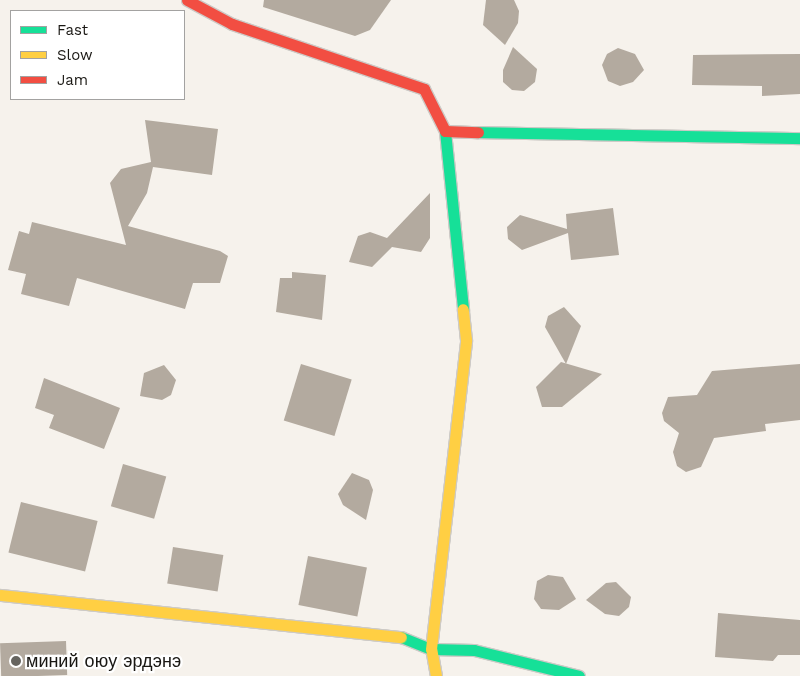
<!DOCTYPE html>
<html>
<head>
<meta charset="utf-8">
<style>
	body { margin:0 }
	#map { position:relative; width:800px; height:676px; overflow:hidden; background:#f6f2ec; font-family:"Work Sans",sans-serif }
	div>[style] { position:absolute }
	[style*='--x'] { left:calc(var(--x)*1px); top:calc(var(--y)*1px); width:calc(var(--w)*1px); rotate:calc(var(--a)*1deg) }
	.building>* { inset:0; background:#b3aa9f; transform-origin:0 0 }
	.roads { filter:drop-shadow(1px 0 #cdcac6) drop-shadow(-1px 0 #cdcac6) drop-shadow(0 1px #cdcac6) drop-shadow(0 -1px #cdcac6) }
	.fast>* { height:11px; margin:-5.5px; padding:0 5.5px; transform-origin:5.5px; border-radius:5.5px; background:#16e098 }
	.slow>* { height:11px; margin:-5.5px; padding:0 5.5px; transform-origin:5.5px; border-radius:5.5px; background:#ffcf43 }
	.jam>* { height:11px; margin:-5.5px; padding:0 5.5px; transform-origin:5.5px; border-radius:5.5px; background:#f24e42 }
	.dots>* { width:14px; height:14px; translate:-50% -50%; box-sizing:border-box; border:2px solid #fff; border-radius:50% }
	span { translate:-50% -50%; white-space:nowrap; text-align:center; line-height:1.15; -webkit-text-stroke:4.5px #fff; paint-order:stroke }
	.poi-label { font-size:18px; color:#191713 }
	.left { translate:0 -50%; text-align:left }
	.legend { position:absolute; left:10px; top:10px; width:175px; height:90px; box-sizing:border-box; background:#fff; border:1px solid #a3a2a1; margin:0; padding:6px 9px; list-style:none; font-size:15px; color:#191713 }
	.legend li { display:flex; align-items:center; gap:10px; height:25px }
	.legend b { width:25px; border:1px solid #a3a2a1 }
</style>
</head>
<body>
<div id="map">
	<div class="building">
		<i style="clip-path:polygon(264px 0,391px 0,370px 30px,355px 36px,263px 7px)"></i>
		<i style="clip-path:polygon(486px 0,514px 0,519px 11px,518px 23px,505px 45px,483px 25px)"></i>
		<i style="clip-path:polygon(513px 47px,537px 69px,535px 82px,524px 91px,512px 90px,503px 82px,503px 70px)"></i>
		<i style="clip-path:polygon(618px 48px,635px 54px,644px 70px,633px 82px,620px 86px,608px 81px,602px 65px,607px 54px)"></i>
		<i style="clip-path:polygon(800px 54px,800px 94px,762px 96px,762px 86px,692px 85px,693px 55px)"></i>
		<i style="clip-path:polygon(145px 120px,218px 129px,212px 175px,153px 167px,147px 193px,128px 226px,220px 251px,228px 256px,220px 283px,193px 283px,185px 309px,77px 278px,69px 306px,21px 294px,26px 274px,8px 270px,19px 231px,29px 234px,32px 222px,126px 245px,110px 183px,121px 169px,151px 162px)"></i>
		<i style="clip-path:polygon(430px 193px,430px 238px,421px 252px,392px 247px,372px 267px,349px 262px,358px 236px,370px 232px,387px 238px)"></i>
		<i style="clip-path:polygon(613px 208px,619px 255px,571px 260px,568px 233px,522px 250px,508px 239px,507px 227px,520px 215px,567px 229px,566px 214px)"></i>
		<i style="clip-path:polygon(292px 272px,326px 275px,322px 320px,276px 312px,280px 278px,292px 278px)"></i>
		<i style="clip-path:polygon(564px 307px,581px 326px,566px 364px,545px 327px,548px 316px)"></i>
		<i style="clip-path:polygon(561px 362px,602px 374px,562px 407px,542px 407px,536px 387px)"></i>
		<i style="left:301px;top:364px;width:53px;height:59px;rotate:17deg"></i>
		<i style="clip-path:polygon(800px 364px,800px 420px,765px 424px,766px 431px,714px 438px,701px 467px,686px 472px,677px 466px,673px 452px,679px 433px,664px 421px,662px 413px,668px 397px,697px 395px,712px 371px)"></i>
		<i style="clip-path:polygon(164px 365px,176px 380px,171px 395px,162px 400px,140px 396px,144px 373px)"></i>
		<i style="clip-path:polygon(44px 378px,120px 408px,104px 449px,49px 428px,54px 415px,35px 408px)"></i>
		<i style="left:123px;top:464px;width:45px;height:44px;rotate:16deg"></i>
		<i style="clip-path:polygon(352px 473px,369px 480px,373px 490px,366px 520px,343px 505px,338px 494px)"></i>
		<i style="left:21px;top:502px;width:79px;height:52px;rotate:14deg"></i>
		<i style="left:173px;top:547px;width:51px;height:37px;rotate:9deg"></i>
		<i style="left:308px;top:556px;width:60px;height:50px;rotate:11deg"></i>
		<i style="clip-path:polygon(548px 575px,563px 577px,576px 599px,559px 610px,541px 609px,534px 599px,537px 581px)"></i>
		<i style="clip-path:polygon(616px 582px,631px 597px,629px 607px,619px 616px,605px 614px,586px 600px,606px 583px)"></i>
		<i style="clip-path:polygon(718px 613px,800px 620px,800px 655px,778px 655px,773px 661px,715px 657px)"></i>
		<i style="left:66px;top:641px;width:34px;height:66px;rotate:88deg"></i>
	</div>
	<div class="roads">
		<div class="fast">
			<i style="--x:445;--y:131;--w:179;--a:84.2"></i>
			<i style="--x:478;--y:132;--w:322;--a:1.1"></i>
			<i style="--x:401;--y:637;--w:32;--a:22"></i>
			<i style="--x:431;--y:649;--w:43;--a:1.3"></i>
			<i style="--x:474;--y:650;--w:108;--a:13.9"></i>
		</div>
		<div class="slow">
			<i style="--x:0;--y:595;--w:403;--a:6"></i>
			<i style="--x:436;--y:676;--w:27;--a:-100"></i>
			<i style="--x:431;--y:649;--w:311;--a:-83.5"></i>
			<i style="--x:466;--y:340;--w:31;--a:-96"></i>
		</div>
		<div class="jam">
			<i style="--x:187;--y:0;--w:51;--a:28.1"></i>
			<i style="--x:232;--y:24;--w:203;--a:18.7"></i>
			<i style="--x:424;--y:89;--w:47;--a:63.4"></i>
			<i style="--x:445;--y:131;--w:33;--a:2"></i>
		</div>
	</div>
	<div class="dots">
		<i style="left:16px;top:661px;background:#66645f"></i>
	</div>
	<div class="poi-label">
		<span class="left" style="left:26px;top:661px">миний оюу эрдэнэ</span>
	</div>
	<ul class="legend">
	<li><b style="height:6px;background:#16e098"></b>Fast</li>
	<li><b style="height:6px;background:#ffcf43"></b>Slow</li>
	<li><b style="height:6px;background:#f24e42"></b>Jam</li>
	</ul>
</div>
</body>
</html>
